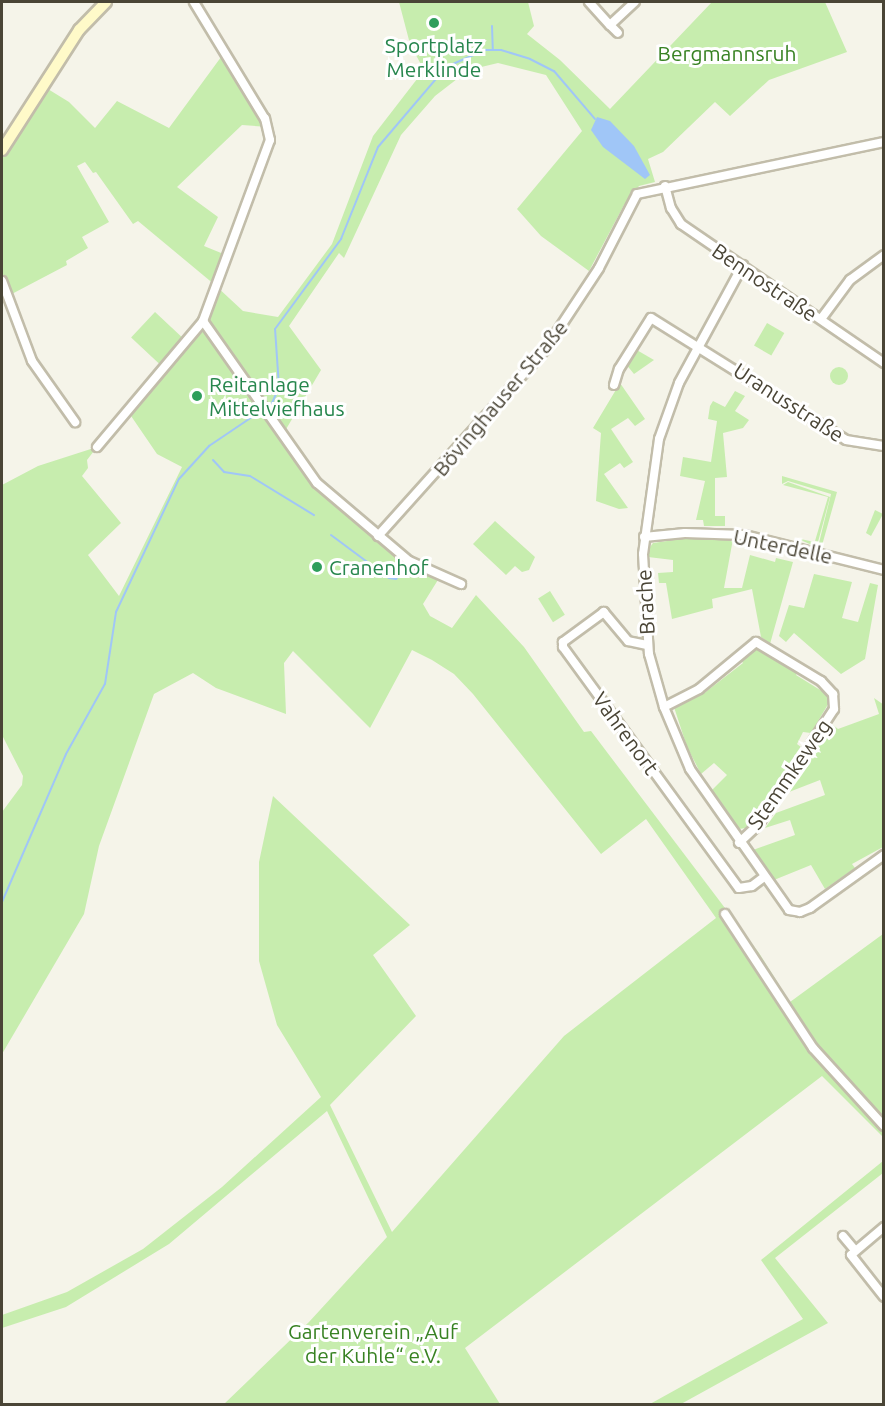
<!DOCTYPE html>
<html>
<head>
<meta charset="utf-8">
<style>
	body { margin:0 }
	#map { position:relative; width:885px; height:1406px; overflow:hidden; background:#f5f4e9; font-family:Ubuntu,sans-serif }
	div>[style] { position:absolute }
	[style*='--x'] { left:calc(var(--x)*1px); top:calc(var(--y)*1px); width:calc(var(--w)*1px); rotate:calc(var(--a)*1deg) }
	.green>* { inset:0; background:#c7edae; transform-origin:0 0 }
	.round { border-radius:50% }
	.water>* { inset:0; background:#a0c6f7 }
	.stream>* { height:2px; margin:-1px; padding:0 1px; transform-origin:1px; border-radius:1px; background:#a0c6f7 }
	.roads { filter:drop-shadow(2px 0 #c2bdaa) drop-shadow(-2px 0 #c2bdaa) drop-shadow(0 2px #c2bdaa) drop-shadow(0 -2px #c2bdaa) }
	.street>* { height:8px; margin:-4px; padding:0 4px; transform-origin:4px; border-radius:4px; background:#fff }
	.secondary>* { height:10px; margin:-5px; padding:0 5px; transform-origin:5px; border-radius:5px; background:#fffac9 }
	.dots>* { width:16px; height:16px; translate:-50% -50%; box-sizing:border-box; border:3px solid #fff; border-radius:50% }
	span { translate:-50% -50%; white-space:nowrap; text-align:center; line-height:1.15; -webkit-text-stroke:6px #fff; paint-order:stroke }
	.leisure-label { font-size:21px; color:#27864d }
	.left { translate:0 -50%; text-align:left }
	.park-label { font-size:21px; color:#388223 }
	.street-label { font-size:21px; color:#4a4536 }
	.frame { position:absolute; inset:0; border:3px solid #4a4536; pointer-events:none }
</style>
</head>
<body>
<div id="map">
	<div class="green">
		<i style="clip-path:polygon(399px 2px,528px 2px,534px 26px,527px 34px,560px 60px,610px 109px,712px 2px,825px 2px,847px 52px,769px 80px,730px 116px,715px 102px,663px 152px,648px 159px,655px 182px,639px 186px,624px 205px,589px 271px,541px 236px,517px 209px,582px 131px,546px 75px,498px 63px,477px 68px,457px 79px,435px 96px,401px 135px,344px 258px,339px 253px,289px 326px,321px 370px,282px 436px,303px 467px,391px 548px,441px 575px,423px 604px,430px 616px,452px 628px,476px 595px,524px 647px,584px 732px,591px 731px,759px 953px,790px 1002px,883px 934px,883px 1137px,822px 1076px,465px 1348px,500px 1404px,224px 1404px,309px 1322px,387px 1237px,327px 1111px,169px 1244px,66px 1307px,2px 1328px,2px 1315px,67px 1292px,143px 1249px,222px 1187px,321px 1097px,277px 1025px,259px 961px,259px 862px,273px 796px,410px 925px,373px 955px,416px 1016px,330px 1105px,392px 1232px,564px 1036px,716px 918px,646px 819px,601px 854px,473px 694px,454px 674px,432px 660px,412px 650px,370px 728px,293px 651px,284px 663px,286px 714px,216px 688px,193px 673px,154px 694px,99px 846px,84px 914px,2px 1054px,2px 812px,22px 785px,23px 776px,2px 735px,2px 485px,38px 466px,97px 447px,87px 460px,88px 468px,82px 476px,121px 523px,88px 555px,119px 596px,182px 467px,157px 454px,129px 413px,194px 333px,215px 285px,138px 221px,133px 224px,96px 172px,93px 173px,85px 162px,77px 166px,109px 222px,82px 237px,88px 248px,66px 261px,67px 265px,8px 296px,2px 281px,2px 153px,43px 86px,69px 102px,95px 128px,117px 101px,169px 128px,224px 53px,269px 127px,242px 125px,177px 187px,218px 217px,204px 246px,226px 255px,215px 285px,243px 311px,278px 317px,332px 244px,373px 136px,424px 70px,410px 44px)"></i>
		<i style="left:155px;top:312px;width:38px;height:35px;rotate:43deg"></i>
		<i style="left:767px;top:323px;width:20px;height:26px;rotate:30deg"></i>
		<i style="clip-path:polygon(635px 349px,654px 360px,634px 374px,625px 363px)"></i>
		<i class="round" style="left:830px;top:367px;width:18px;height:18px"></i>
		<i style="clip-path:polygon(620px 383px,645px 419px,635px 426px,628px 418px,611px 429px,633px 462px,624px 468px,620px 463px,604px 474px,628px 508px,619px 509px,596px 501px,601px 433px,593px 428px)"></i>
		<i style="clip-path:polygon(735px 391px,745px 396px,735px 411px,749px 420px,743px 428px,723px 433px,727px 477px,715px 478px,715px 516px,725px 516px,725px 526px,704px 526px,703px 520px,696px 520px,705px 481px,680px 476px,683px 457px,711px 462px,717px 421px,708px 419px,710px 406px,713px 401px,725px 407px)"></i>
		<i style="clip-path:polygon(782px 476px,837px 492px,821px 549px,796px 538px,819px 543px,831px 494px,788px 481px,782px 484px)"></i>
		<i style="clip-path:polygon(788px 482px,830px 497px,818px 542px,815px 541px,828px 497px,783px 485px)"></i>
		<i style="clip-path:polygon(875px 510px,883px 514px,871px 536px,866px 533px)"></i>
		<i style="clip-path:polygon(495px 521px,535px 557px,529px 570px,522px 572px,515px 566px,506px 575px,473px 544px)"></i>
		<i style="clip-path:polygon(695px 537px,733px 539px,724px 588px,742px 588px,750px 555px,775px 562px,776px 558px,793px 562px,770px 644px,761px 637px,752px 589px,712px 599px,713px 608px,672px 619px,666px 583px,659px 583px,658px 573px,673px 572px,673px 560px,648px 557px,650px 547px,653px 543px)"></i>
		<i style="clip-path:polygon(814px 574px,852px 582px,842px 618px,858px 622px,870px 583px,878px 585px,865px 659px,841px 674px,794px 633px,786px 642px,779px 636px,789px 605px,804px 608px)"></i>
		<i style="left:550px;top:591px;width:28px;height:14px;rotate:58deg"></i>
		<i style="clip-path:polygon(752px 647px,760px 647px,800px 670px,796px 675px,825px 693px,830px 701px,811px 733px,803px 732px,797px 744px,801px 747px,767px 802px,762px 801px,758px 807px,761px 810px,746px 828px,739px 829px,712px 790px,727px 775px,714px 763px,701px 774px,687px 747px,673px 704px,701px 690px,703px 694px,743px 663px,740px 659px)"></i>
		<i style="clip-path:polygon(874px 698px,884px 705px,883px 847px,852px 864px,855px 868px,825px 889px,811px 865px,774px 880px,753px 850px,795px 835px,790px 820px,765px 828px,776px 813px,825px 795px,820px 780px,789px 792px,804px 769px,799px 765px,814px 742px,820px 744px,833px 725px,838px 729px,879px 714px)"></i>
		<i style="clip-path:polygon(883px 1161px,883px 1173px,775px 1258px,828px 1323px,681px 1404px,650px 1404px,803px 1319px,761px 1260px)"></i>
	</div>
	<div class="water">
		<i style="clip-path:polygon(597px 117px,610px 121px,634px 146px,650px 175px,645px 179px,603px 147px,591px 130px)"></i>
	</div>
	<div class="stream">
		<i style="--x:492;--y:26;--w:24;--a:88"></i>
		<i style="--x:280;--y:424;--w:22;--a:-111"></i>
		<i style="--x:272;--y:403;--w:17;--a:-66"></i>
		<i style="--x:279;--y:387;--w:58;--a:-93.9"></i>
		<i style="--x:275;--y:329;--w:112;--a:-53.7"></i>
		<i style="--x:341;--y:239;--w:99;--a:-68.1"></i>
		<i style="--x:378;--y:147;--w:105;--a:-49.6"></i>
		<i style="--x:446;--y:67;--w:43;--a:-23.6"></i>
		<i style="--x:485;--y:50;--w:16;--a:0"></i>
		<i style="--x:501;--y:50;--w:30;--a:17"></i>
		<i style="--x:530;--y:59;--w:27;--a:27"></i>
		<i style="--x:554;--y:71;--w:63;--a:49.5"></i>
		<i style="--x:213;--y:460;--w:16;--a:47"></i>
		<i style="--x:224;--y:472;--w:26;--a:9"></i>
		<i style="--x:250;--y:476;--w:75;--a:31.4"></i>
		<i style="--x:315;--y:474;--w:75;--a:40.7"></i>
		<i style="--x:331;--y:535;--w:72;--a:36.6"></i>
		<i style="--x:389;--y:578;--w:7;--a:8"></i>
		<i style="--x:396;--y:579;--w:13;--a:-51"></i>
		<i style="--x:2;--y:902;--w:161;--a:-66.6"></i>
		<i style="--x:66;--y:754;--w:80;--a:-60.9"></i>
		<i style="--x:105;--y:684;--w:73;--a:-81.3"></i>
		<i style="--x:116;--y:612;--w:147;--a:-64.7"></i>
		<i style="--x:179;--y:479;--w:45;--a:-47.7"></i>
		<i style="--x:209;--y:446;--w:55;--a:-34"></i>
	</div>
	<div class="roads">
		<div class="street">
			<i style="--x:589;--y:2;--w:31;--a:48"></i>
			<i style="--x:610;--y:25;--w:34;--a:-43"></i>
			<i style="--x:610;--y:25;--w:11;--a:45"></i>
			<i style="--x:665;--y:186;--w:23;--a:75"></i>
			<i style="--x:671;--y:208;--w:19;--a:58"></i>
			<i style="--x:681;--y:224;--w:246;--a:34.4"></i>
			<i style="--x:743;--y:265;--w:134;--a:118.5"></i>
			<i style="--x:679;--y:383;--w:59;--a:109.7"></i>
			<i style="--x:659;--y:439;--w:116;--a:97.9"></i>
			<i style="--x:643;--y:554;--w:100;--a:86.6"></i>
			<i style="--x:649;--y:654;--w:55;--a:74.2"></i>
			<i style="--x:664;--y:707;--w:67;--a:67.2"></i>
			<i style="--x:690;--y:769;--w:172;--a:54.9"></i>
			<i style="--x:789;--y:910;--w:11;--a:10"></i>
			<i style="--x:800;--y:912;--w:11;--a:-22"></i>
			<i style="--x:810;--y:908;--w:91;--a:-35.6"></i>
			<i style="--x:2;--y:281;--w:85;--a:69.4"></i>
			<i style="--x:32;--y:361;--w:75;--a:54.8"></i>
			<i style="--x:821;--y:319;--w:49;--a:-53.4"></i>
			<i style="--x:850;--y:280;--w:42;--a:-36.3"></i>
			<i style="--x:203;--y:321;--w:198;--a:54.9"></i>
			<i style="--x:317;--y:483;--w:121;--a:40.3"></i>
			<i style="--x:409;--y:561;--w:57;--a:23.9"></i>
			<i style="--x:614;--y:385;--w:17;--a:-73"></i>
			<i style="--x:619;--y:369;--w:60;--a:-57.9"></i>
			<i style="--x:651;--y:318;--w:230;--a:32"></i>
			<i style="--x:846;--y:440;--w:38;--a:9"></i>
			<i style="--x:97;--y:447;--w:165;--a:-49.9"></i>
			<i style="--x:203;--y:321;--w:193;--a:-69.7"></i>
			<i style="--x:270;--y:140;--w:22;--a:-103"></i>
			<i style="--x:265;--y:119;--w:137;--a:-121.3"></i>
			<i style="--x:378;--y:536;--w:250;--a:-48.1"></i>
			<i style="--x:545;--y:350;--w:98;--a:-56.6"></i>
			<i style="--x:599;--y:268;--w:83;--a:-62.8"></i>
			<i style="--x:637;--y:194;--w:252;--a:-11.9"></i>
			<i style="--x:644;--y:537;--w:41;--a:-5.6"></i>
			<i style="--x:685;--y:533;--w:59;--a:1.9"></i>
			<i style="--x:744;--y:535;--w:144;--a:14"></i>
			<i style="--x:647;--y:645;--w:19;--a:-168"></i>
			<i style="--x:628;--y:641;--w:38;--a:-130"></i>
			<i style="--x:604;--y:612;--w:51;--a:143.8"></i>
			<i style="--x:563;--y:642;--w:5;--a:90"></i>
			<i style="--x:563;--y:647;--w:298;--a:53.9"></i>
			<i style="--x:739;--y:888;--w:13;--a:-9"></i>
			<i style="--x:752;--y:886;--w:15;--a:-37"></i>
			<i style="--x:664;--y:707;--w:39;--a:-27"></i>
			<i style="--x:699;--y:689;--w:74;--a:-39.5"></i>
			<i style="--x:756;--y:642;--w:76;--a:31"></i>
			<i style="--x:821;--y:681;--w:18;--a:47"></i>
			<i style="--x:833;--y:694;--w:15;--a:86"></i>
			<i style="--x:834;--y:709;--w:139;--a:123.2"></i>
			<i style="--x:758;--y:825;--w:26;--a:137"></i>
			<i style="--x:725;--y:914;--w:160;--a:56.7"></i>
			<i style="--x:813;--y:1048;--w:105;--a:47.7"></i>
			<i style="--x:884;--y:1227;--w:43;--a:139.7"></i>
			<i style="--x:851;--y:1255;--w:53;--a:51.8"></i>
			<i style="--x:843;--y:1236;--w:17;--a:50"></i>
		</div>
		<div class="secondary">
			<i style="--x:2;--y:150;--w:143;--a:-57.3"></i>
			<i style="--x:79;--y:30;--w:39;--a:-46"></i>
		</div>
	</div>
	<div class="dots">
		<i style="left:434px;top:23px;background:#2e9e5b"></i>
		<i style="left:197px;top:396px;background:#2e9e5b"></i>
		<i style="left:317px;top:567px;background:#2e9e5b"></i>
	</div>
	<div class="leisure-label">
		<span style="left:434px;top:57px">Sportplatz<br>Merklinde</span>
		<span class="left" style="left:209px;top:396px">Reitanlage<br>Mittelviefhaus</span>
		<span class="left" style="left:329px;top:567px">Cranenhof</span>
	</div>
	<div class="park-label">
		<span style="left:727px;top:53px">Bergmannsruh</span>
		<span style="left:373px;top:1343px">Gartenverein „Auf<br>der Kuhle“ e.V.</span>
	</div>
	<div class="street-label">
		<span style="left:765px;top:282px;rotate:34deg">Bennostraße</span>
		<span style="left:500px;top:398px;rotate:-50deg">Bövinghauser Straße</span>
		<span style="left:789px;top:402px;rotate:33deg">Uranusstraße</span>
		<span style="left:783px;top:546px;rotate:12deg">Unterdelle</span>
		<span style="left:645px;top:602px;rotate:-93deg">Brache</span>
		<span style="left:626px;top:733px;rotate:54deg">Vahrenort</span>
		<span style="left:789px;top:774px;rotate:-55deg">Stemmkeweg</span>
	</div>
	<div class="frame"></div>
</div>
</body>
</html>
